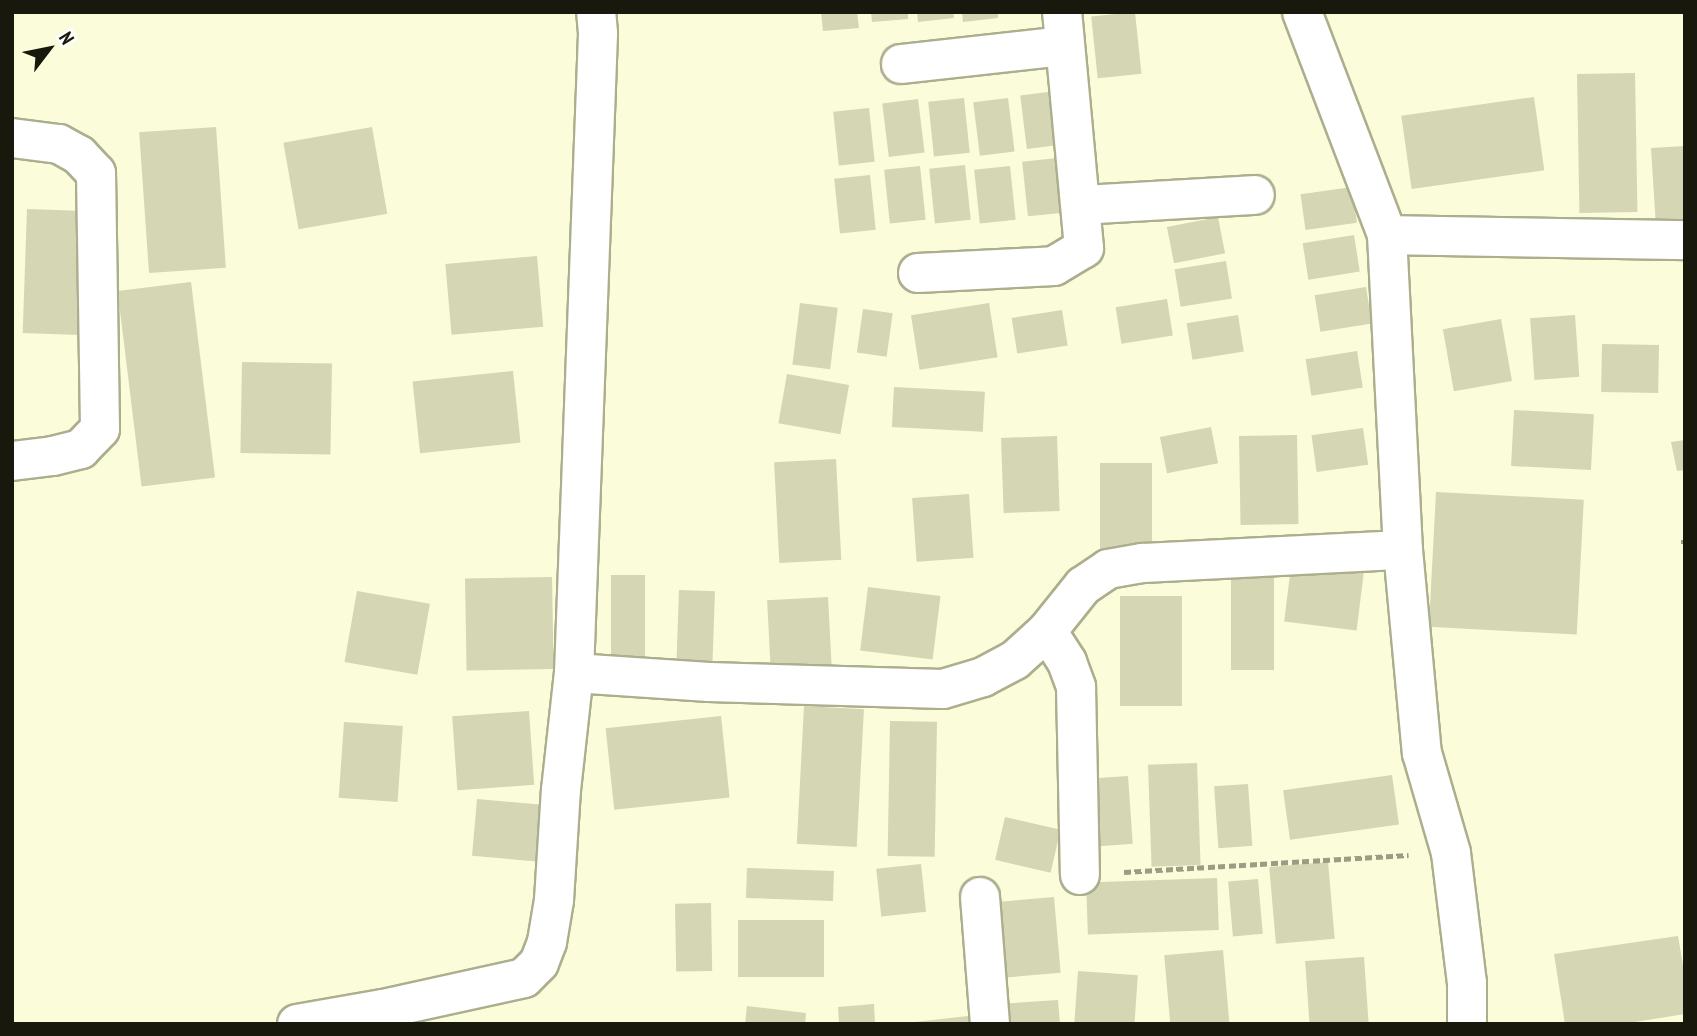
<!DOCTYPE html>
<html>
<head>
<meta charset="utf-8">
<style>
	body { margin:0 }
	#map { position:relative; width:1697px; height:1036px; overflow:hidden; background:#fafcda; font-family:"PT Sans Narrow",sans-serif }
	div>[style] { position:absolute }
	[style*='--x'] { left:calc(var(--x)*1px); top:calc(var(--y)*1px); width:calc(var(--w)*1px); rotate:calc(var(--a)*1deg) }
	.building>* { inset:0; background:#d4d6b4; transform-origin:0 0 }
	.path>* { height:4.5px; margin-top:-2.25px; transform-origin:0; background:repeating-linear-gradient(90deg,#9a9c83 0 7px,transparent 0 10.5px) }
	.roads { filter:drop-shadow(2px 0 #acae8d) drop-shadow(-2px 0 #acae8d) drop-shadow(0 2px #acae8d) drop-shadow(0 -2px #acae8d) }
	.minor>* { height:38px; margin:-19px; padding:0 19px; transform-origin:19px; border-radius:19px; background:#fff }
	span { translate:-50% -50%; white-space:nowrap; text-align:center; line-height:1.15; -webkit-text-stroke:5px #fff; paint-order:stroke }
	.frame { position:absolute; inset:0; border:14px solid #18190c; pointer-events:none }
	.north { position:absolute; left:14px; top:14px; width:70px; height:70px; -webkit-text-stroke:5px #fff; paint-order:stroke; rotate:58deg; font-size:19px; font-weight:700; line-height:28px; text-align:center; color:#18190c }
	.north::after { content:''; display:block; margin:auto; width:24px; height:32px; background:#18190c; clip-path:polygon(50% 0,100% 100%,50% 72%,0 100%) }
</style>
</head>
<body>
<div id="map">
	<div class="building">
		<i style="clip-path:polygon(821px 12px,857px 12px,859px 28px,823px 31px)"></i>
		<i style="clip-path:polygon(871px 12px,908px 12px,908px 19px,872px 22px)"></i>
		<i style="clip-path:polygon(917px 12px,953px 12px,954px 18px,918px 22px)"></i>
		<i style="clip-path:polygon(962px 12px,998px 12px,998px 18px,963px 22px)"></i>
		<i style="left:1135px;top:12px;width:62px;height:44px;rotate:84deg"></i>
		<i style="left:1635px;top:73px;width:139px;height:58px;rotate:89deg"></i>
		<i style="left:1056px;top:91px;width:54px;height:36px;rotate:83deg"></i>
		<i style="left:1534px;top:97px;width:74px;height:134px;rotate:82deg"></i>
		<i style="left:964px;top:98px;width:55px;height:36px;rotate:84deg"></i>
		<i style="left:1008px;top:98px;width:54px;height:35px;rotate:83deg"></i>
		<i style="left:918px;top:99px;width:54px;height:36px;rotate:83deg"></i>
		<i style="left:869px;top:108px;width:54px;height:36px;rotate:84deg"></i>
		<i style="left:216px;top:127px;width:141px;height:77px;rotate:86deg"></i>
		<i style="left:372px;top:127px;width:88px;height:90px;rotate:80deg"></i>
		<i style="clip-path:polygon(1685px 146px,1685px 226px,1656px 227px,1651px 148px)"></i>
		<i style="left:1057px;top:158px;width:55px;height:35px;rotate:84deg"></i>
		<i style="left:965px;top:165px;width:55px;height:36px;rotate:84deg"></i>
		<i style="left:920px;top:166px;width:54px;height:36px;rotate:84deg"></i>
		<i style="left:1010px;top:166px;width:54px;height:36px;rotate:84deg"></i>
		<i style="left:870px;top:175px;width:55px;height:36px;rotate:84deg"></i>
		<i style="left:1352px;top:187px;width:36px;height:52px;rotate:82deg"></i>
		<i style="left:27px;top:209px;width:64px;height:124px;rotate:2deg"></i>
		<i style="left:1218px;top:217px;width:37px;height:52px;rotate:79deg"></i>
		<i style="left:1354px;top:235px;width:37px;height:52px;rotate:81deg"></i>
		<i style="left:537px;top:256px;width:71px;height:92px;rotate:85deg"></i>
		<i style="left:1226px;top:261px;width:38px;height:52px;rotate:81deg"></i>
		<i style="left:191px;top:282px;width:197px;height:74px;rotate:83deg"></i>
		<i style="left:1366px;top:287px;width:37px;height:52px;rotate:81deg"></i>
		<i style="left:1167px;top:299px;width:37px;height:52px;rotate:81deg"></i>
		<i style="left:800px;top:303px;width:38px;height:62px;rotate:7deg"></i>
		<i style="left:989px;top:303px;width:55px;height:79px;rotate:81deg"></i>
		<i style="left:863px;top:309px;width:30px;height:44px;rotate:8deg"></i>
		<i style="left:1062px;top:310px;width:36px;height:51px;rotate:81deg"></i>
		<i style="left:1238px;top:315px;width:37px;height:52px;rotate:81deg"></i>
		<i style="left:1575px;top:315px;width:62px;height:45px;rotate:86deg"></i>
		<i style="left:1501px;top:319px;width:63px;height:59px;rotate:80deg"></i>
		<i style="left:1602px;top:344px;width:57px;height:48px;rotate:1deg"></i>
		<i style="left:1357px;top:351px;width:37px;height:52px;rotate:81deg"></i>
		<i style="left:242px;top:362px;width:90px;height:91px;rotate:1deg"></i>
		<i style="left:513px;top:371px;width:72px;height:101px;rotate:84deg"></i>
		<i style="left:787px;top:374px;width:63px;height:50px;rotate:10deg"></i>
		<i style="left:894px;top:387px;width:91px;height:40px;rotate:3deg"></i>
		<i style="left:1514px;top:410px;width:80px;height:56px;rotate:3deg"></i>
		<i style="left:1211px;top:427px;width:37px;height:52px;rotate:79deg"></i>
		<i style="left:1363px;top:428px;width:37px;height:52px;rotate:82deg"></i>
		<i style="left:1297px;top:435px;width:89px;height:58px;rotate:89deg"></i>
		<i style="left:1057px;top:436px;width:75px;height:56px;rotate:88deg"></i>
		<i style="clip-path:polygon(1685px 440px,1685px 470px,1677px 471px,1671px 442px)"></i>
		<i style="left:836px;top:459px;width:101px;height:62px;rotate:87deg"></i>
		<i style="left:1100px;top:463px;width:52px;height:86px"></i>
		<i style="left:1436px;top:492px;width:148px;height:135px;rotate:3deg"></i>
		<i style="left:969px;top:494px;width:64px;height:57px;rotate:86deg"></i>
		<i style="left:1292px;top:558px;width:73px;height:64px;rotate:7deg"></i>
		<i style="left:611px;top:575px;width:34px;height:88px"></i>
		<i style="left:552px;top:577px;width:92px;height:87px;rotate:89deg"></i>
		<i style="left:1231px;top:578px;width:43px;height:92px"></i>
		<i style="left:868px;top:587px;width:73px;height:64px;rotate:7deg"></i>
		<i style="left:679px;top:590px;width:36px;height:71px;rotate:2deg"></i>
		<i style="left:357px;top:591px;width:74px;height:72px;rotate:10deg"></i>
		<i style="left:1120px;top:596px;width:62px;height:110px"></i>
		<i style="left:828px;top:597px;width:68px;height:61px;rotate:87deg"></i>
		<i style="left:804px;top:706px;width:60px;height:138px;rotate:3deg"></i>
		<i style="left:529px;top:711px;width:74px;height:77px;rotate:86deg"></i>
		<i style="left:721px;top:716px;width:82px;height:116px;rotate:84deg"></i>
		<i style="left:890px;top:721px;width:47px;height:135px;rotate:1deg"></i>
		<i style="left:344px;top:722px;width:59px;height:76px;rotate:4deg"></i>
		<i style="left:1197px;top:763px;width:102px;height:49px;rotate:88deg"></i>
		<i style="left:1392px;top:775px;width:50px;height:110px;rotate:82deg"></i>
		<i style="left:1128px;top:776px;width:68px;height:41px;rotate:86deg"></i>
		<i style="left:1248px;top:784px;width:62px;height:34px;rotate:86deg"></i>
		<i style="left:477px;top:799px;width:69px;height:57px;rotate:5deg"></i>
		<i style="left:1005px;top:817px;width:57px;height:44px;rotate:13deg"></i>
		<i style="left:1328px;top:862px;width:77px;height:59px;rotate:85deg"></i>
		<i style="left:921px;top:864px;width:48px;height:45px;rotate:84deg"></i>
		<i style="left:747px;top:868px;width:87px;height:30px;rotate:2deg"></i>
		<i style="left:1217px;top:878px;width:52px;height:131px;rotate:88deg"></i>
		<i style="left:1258px;top:879px;width:55px;height:30px;rotate:85deg"></i>
		<i style="left:1054px;top:897px;width:76px;height:60px;rotate:85deg"></i>
		<i style="left:711px;top:903px;width:68px;height:36px;rotate:89deg"></i>
		<i style="left:738px;top:920px;width:86px;height:57px"></i>
		<i style="clip-path:polygon(1678px 936px,1685px 977px,1685px 1014px,1622px 1024px,1565px 1024px,1554px 954px)"></i>
		<i style="left:1223px;top:950px;width:74px;height:59px;rotate:85deg"></i>
		<i style="left:1364px;top:957px;width:67px;height:59px;rotate:86deg"></i>
		<i style="left:1078px;top:971px;width:60px;height:53px;rotate:4deg"></i>
		<i style="clip-path:polygon(1058px 1000px,1060px 1024px,1001px 1024px,999px 1004px)"></i>
		<i style="clip-path:polygon(874px 1004px,875px 1024px,839px 1024px,838px 1007px)"></i>
		<i style="clip-path:polygon(747px 1006px,806px 1013px,805px 1024px,745px 1024px)"></i>
		<i style="clip-path:polygon(968px 1016px,969px 1024px,915px 1024px,915px 1022px)"></i>
	</div>
	<div class="path">
		<i style="--x:1681;--y:542;--w:4;--a:0"></i>
		<i style="--x:1124;--y:872;--w:285;--a:-3.4"></i>
	</div>
	<div class="roads">
		<div class="minor">
			<i style="--x:1302;--y:12;--w:239;--a:69.1"></i>
			<i style="--x:1387;--y:235;--w:315;--a:87.1"></i>
			<i style="--x:1403;--y:550;--w:204;--a:84.7"></i>
			<i style="--x:1422;--y:753;--w:104;--a:73.8"></i>
			<i style="--x:1451;--y:853;--w:131;--a:83"></i>
			<i style="--x:1467;--y:983;--w:41;--a:90"></i>
			<i style="--x:901;--y:64;--w:164;--a:-6.3"></i>
			<i style="--x:12;--y:138;--w:47;--a:7.3"></i>
			<i style="--x:59;--y:144;--w:23;--a:29"></i>
			<i style="--x:79;--y:155;--w:25;--a:47"></i>
			<i style="--x:96;--y:173;--w:256;--a:89.1"></i>
			<i style="--x:100;--y:429;--w:28;--a:134"></i>
			<i style="--x:81;--y:449;--w:29;--a:166"></i>
			<i style="--x:53;--y:456;--w:41;--a:173"></i>
			<i style="--x:1081;--y:205;--w:174;--a:-3.3"></i>
			<i style="--x:1387;--y:235;--w:298;--a:1"></i>
			<i style="--x:918;--y:273;--w:136;--a:-2.9"></i>
			<i style="--x:1054;--y:266;--w:35;--a:-31"></i>
			<i style="--x:1084;--y:248;--w:237;--a:-95.3"></i>
			<i style="--x:1047;--y:631;--w:37;--a:57"></i>
			<i style="--x:1067;--y:662;--w:27;--a:70"></i>
			<i style="--x:1076;--y:687;--w:188;--a:88.8"></i>
			<i style="--x:574;--y:673;--w:135;--a:3.8"></i>
			<i style="--x:709;--y:682;--w:234;--a:1.7"></i>
			<i style="--x:943;--y:689;--w:42;--a:-16.7"></i>
			<i style="--x:983;--y:677;--w:36;--a:-28"></i>
			<i style="--x:1015;--y:660;--w:43;--a:-42.2"></i>
			<i style="--x:1047;--y:631;--w:58;--a:-51.3"></i>
			<i style="--x:1083;--y:586;--w:30;--a:-34"></i>
			<i style="--x:1108;--y:569;--w:36;--a:-10"></i>
			<i style="--x:1143;--y:563;--w:260;--a:-2.9"></i>
			<i style="--x:980;--y:897;--w:127;--a:85.5"></i>
			<i style="--x:297;--y:1024;--w:87;--a:-9.9"></i>
			<i style="--x:383;--y:1009;--w:144;--a:-12.4"></i>
			<i style="--x:524;--y:978;--w:21;--a:-45"></i>
			<i style="--x:539;--y:963;--w:22;--a:-69"></i>
			<i style="--x:547;--y:942;--w:43;--a:-80.5"></i>
			<i style="--x:554;--y:900;--w:110;--a:-86.4"></i>
			<i style="--x:561;--y:790;--w:118;--a:-83.7"></i>
			<i style="--x:574;--y:673;--w:640;--a:-87.85"></i>
			<i style="--x:598;--y:33;--w:21;--a:-95"></i>
		</div>
	</div>
	<div class="frame"></div>
	<div class="north">N</div>
</div>
</body>
</html>
